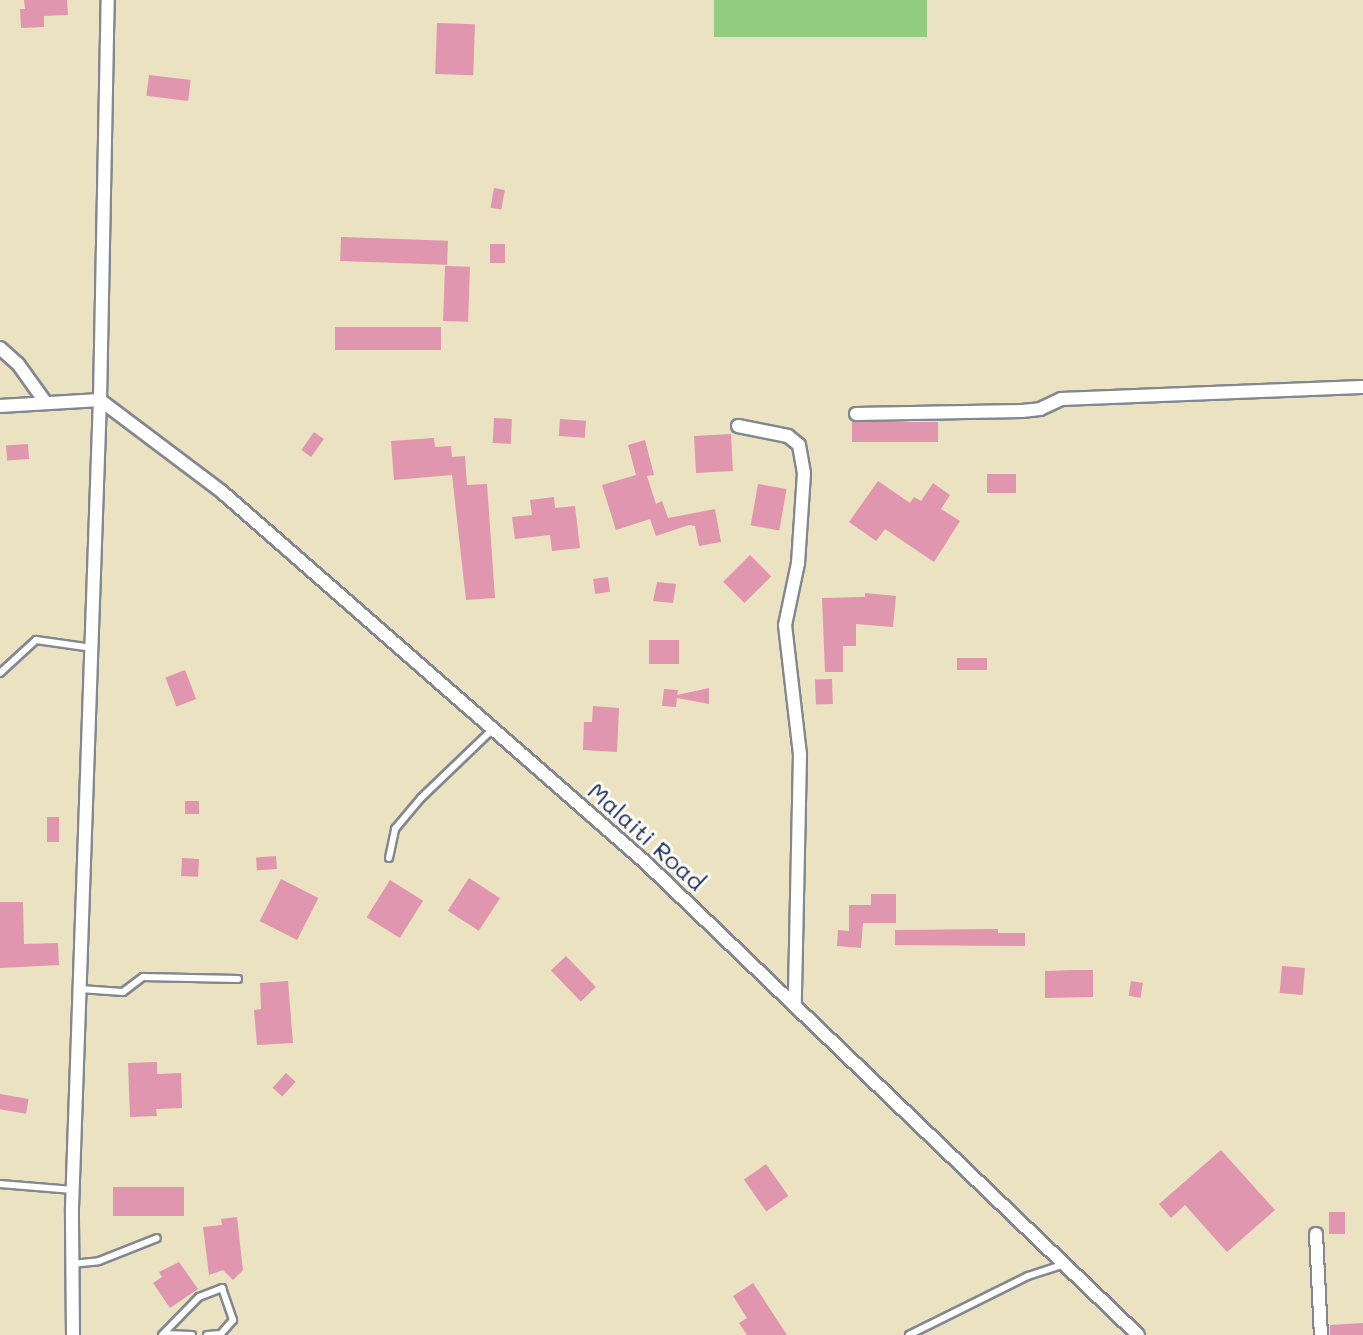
<!DOCTYPE html>
<html>
<head>
<meta charset="utf-8">
<style>
	body { margin:0 }
	#map { position:relative; width:1363px; height:1335px; overflow:hidden; background:#ebe2c1; font-family:Mali,sans-serif }
	div>[style] { position:absolute }
	[style*='--x'] { left:calc(var(--x)*1px); top:calc(var(--y)*1px); width:calc(var(--w)*1px); rotate:calc(var(--a)*1deg) }
	.green>* { inset:0; background:#91cc80; transform-origin:0 0 }
	.building>* { inset:0; background:#e096ae; transform-origin:0 0 }
	.roads { filter:drop-shadow(2px 0 #838890) drop-shadow(-2px 0 #838890) drop-shadow(0 2px #838890) drop-shadow(0 -2px #838890) }
	.lane>* { height:6px; margin:-3px; padding:0 3px; transform-origin:3px; border-radius:3px; background:#fff }
	.street>* { height:12px; margin:-6px; padding:0 6px; transform-origin:6px; border-radius:6px; background:#fff }
	span { translate:-50% -50%; white-space:nowrap; text-align:center; line-height:1.15; -webkit-text-stroke:6px #fdfcf7; paint-order:stroke }
	.street-label { font-size:24px; color:#1b2f5e }
</style>
</head>
<body>
<div id="map">
	<div class="green">
		<i style="left:714px;top:0;width:213px;height:37px"></i>
	</div>
	<div class="building">
		<i style="clip-path:polygon(24px 0,67px 0,68px 15px,44px 16px,44px 27px,21px 28px,20px 9px,25px 9px)"></i>
		<i style="left:437px;top:23px;width:38px;height:51px;rotate:2deg"></i>
		<i style="left:149px;top:75px;width:42px;height:21px;rotate:7deg"></i>
		<i style="left:494px;top:188px;width:11px;height:20px;rotate:10deg"></i>
		<i style="left:341px;top:237px;width:107px;height:24px;rotate:2deg"></i>
		<i style="left:490px;top:244px;width:15px;height:19px"></i>
		<i style="left:445px;top:266px;width:25px;height:55px;rotate:2deg"></i>
		<i style="left:441px;top:327px;width:23px;height:106px;rotate:90deg"></i>
		<i style="left:494px;top:418px;width:18px;height:25px;rotate:3deg"></i>
		<i style="left:560px;top:419px;width:26px;height:17px;rotate:4deg"></i>
		<i style="left:852px;top:422px;width:86px;height:20px"></i>
		<i style="left:314px;top:432px;width:12px;height:22px;rotate:35deg"></i>
		<i style="left:731px;top:434px;width:37px;height:37px;rotate:87deg"></i>
		<i style="clip-path:polygon(434px 438px,435px 447px,451px 446px,452px 457px,465px 456px,467px 485px,487px 484px,495px 598px,466px 600px,452px 475px,394px 480px,391px 441px)"></i>
		<i style="clip-path:polygon(645px 440px,654px 475px,647px 476px,656px 504px,662px 501px,668px 518px,715px 509px,721px 542px,699px 546px,695px 526px,689px 525px,656px 536px,650px 519px,616px 530px,602px 485px,636px 475px,628px 445px)"></i>
		<i style="left:28px;top:444px;width:15px;height:22px;rotate:86deg"></i>
		<i style="left:987px;top:474px;width:29px;height:19px"></i>
		<i style="clip-path:polygon(878px 481px,910px 503px,914px 497px,921px 501px,933px 483px,950px 495px,941px 509px,960px 521px,934px 562px,885px 529px,876px 541px,849px 522px)"></i>
		<i style="left:758px;top:484px;width:29px;height:42px;rotate:10deg"></i>
		<i style="clip-path:polygon(554px 497px,555px 508px,575px 506px,580px 548px,552px 551px,550px 535px,515px 539px,512px 517px,532px 515px,530px 500px)"></i>
		<i style="left:750px;top:555px;width:30px;height:38px;rotate:45deg"></i>
		<i style="left:608px;top:577px;width:15px;height:15px;rotate:82deg"></i>
		<i style="clip-path:polygon(657px 582px,676px 584px,673px 603px,653px 601px)"></i>
		<i style="clip-path:polygon(865px 593px,896px 596px,893px 627px,856px 624px,856px 646px,843px 646px,843px 672px,825px 672px,822px 598px,865px 597px)"></i>
		<i style="left:649px;top:640px;width:30px;height:24px"></i>
		<i style="left:957px;top:658px;width:30px;height:12px"></i>
		<i style="left:185px;top:670px;width:31px;height:21px;rotate:69deg"></i>
		<i style="left:832px;top:679px;width:25px;height:17px;rotate:88deg"></i>
		<i style="clip-path:polygon(709px 688px,709px 704px,677px 698px,676px 707px,662px 706px,664px 689px,678px 690px,677px 695px)"></i>
		<i style="clip-path:polygon(593px 706px,619px 708px,617px 752px,583px 750px,584px 722px,592px 722px)"></i>
		<i style="left:185px;top:801px;width:14px;height:13px"></i>
		<i style="left:47px;top:817px;width:12px;height:25px"></i>
		<i style="left:276px;top:856px;width:13px;height:20px;rotate:86deg"></i>
		<i style="left:182px;top:858px;width:17px;height:18px;rotate:3deg"></i>
		<i style="left:469px;top:878px;width:37px;height:39px;rotate:33deg"></i>
		<i style="left:281px;top:879px;width:42px;height:47px;rotate:27deg"></i>
		<i style="left:390px;top:880px;width:39px;height:44px;rotate:32deg"></i>
		<i style="clip-path:polygon(871px 894px,896px 894px,896px 923px,863px 923px,861px 948px,837px 946px,838px 930px,849px 931px,849px 905px,871px 905px)"></i>
		<i style="clip-path:polygon(0 902px,23px 902px,24px 944px,58px 943px,59px 965px,0 968px)"></i>
		<i style="clip-path:polygon(998px 929px,998px 933px,1025px 933px,1025px 946px,895px 945px,895px 930px)"></i>
		<i style="left:566px;top:956px;width:43px;height:21px;rotate:46deg"></i>
		<i style="left:1282px;top:966px;width:23px;height:27px;rotate:5deg"></i>
		<i style="clip-path:polygon(1073px 970px,1093px 970px,1093px 997px,1045px 998px,1045px 971px)"></i>
		<i style="clip-path:polygon(288px 981px,293px 1043px,257px 1045px,254px 1010px,261px 1009px,260px 983px)"></i>
		<i style="left:1131px;top:981px;width:12px;height:15px;rotate:9deg"></i>
		<i style="clip-path:polygon(157px 1062px,157px 1074px,181px 1073px,182px 1108px,156px 1109px,157px 1116px,130px 1117px,128px 1063px)"></i>
		<i style="left:286px;top:1073px;width:13px;height:20px;rotate:42deg"></i>
		<i style="left:0;top:1094px;width:29px;height:15px;rotate:10deg"></i>
		<i style="clip-path:polygon(1221px 1150px,1275px 1210px,1227px 1252px,1185px 1205px,1171px 1218px,1159px 1204px)"></i>
		<i style="left:766px;top:1164px;width:39px;height:27px;rotate:55deg"></i>
		<i style="left:113px;top:1187px;width:71px;height:29px"></i>
		<i style="left:1329px;top:1212px;width:16px;height:22px"></i>
		<i style="clip-path:polygon(237px 1217px,243px 1270px,233px 1280px,223px 1270px,209px 1275px,203px 1227px,222px 1225px,221px 1219px)"></i>
		<i style="clip-path:polygon(179px 1262px,198px 1289px,170px 1308px,153px 1283px,162px 1277px,159px 1272px)"></i>
		<i style="clip-path:polygon(753px 1283px,787px 1335px,747px 1335px,739px 1323px,747px 1318px,733px 1296px)"></i>
		<i style="clip-path:polygon(1363px 1323px,1363px 1335px,1330px 1335px,1330px 1325px)"></i>
	</div>
	<div class="roads">
		<div class="lane">
			<i style="--x:0;--y:673;--w:49;--a:-42.5"></i>
			<i style="--x:36;--y:640;--w:57;--a:8.1"></i>
			<i style="--x:389;--y:858;--w:30;--a:-78"></i>
			<i style="--x:395;--y:829;--w:40;--a:-50"></i>
			<i style="--x:421;--y:798;--w:100;--a:-43.8"></i>
			<i style="--x:80;--y:989;--w:43;--a:4"></i>
			<i style="--x:123;--y:992;--w:25;--a:-37"></i>
			<i style="--x:143;--y:977;--w:95;--a:1.2"></i>
			<i style="--x:0;--y:1184;--w:73;--a:4.7"></i>
			<i style="--x:72;--y:1264;--w:27;--a:-6"></i>
			<i style="--x:99;--y:1261;--w:62;--a:-21.6"></i>
			<i style="--x:164;--y:1334;--w:28;--a:2"></i>
			<i style="--x:162;--y:1335;--w:53;--a:-45.8"></i>
			<i style="--x:199;--y:1297;--w:25;--a:-21"></i>
			<i style="--x:222;--y:1288;--w:34;--a:71"></i>
			<i style="--x:233;--y:1320;--w:18;--a:131"></i>
			<i style="--x:221;--y:1334;--w:14;--a:176"></i>
			<i style="--x:909;--y:1335;--w:133;--a:-26.4"></i>
			<i style="--x:1028;--y:1276;--w:36;--a:-18"></i>
		</div>
		<div class="street">
			<i style="--x:0;--y:348;--w:24;--a:42"></i>
			<i style="--x:18;--y:364;--w:48;--a:54.3"></i>
			<i style="--x:100;--y:400;--w:153;--a:37"></i>
			<i style="--x:222;--y:492;--w:562;--a:41.18"></i>
			<i style="--x:645;--y:862;--w:683;--a:43.81"></i>
			<i style="--x:0;--y:406;--w:100;--a:-3.4"></i>
			<i style="--x:856;--y:414;--w:166;--a:-1"></i>
			<i style="--x:1022;--y:411;--w:18;--a:-6"></i>
			<i style="--x:1040;--y:409;--w:23;--a:-25"></i>
			<i style="--x:1061;--y:399;--w:302;--a:-2.3"></i>
			<i style="--x:738;--y:426;--w:51;--a:11.3"></i>
			<i style="--x:788;--y:436;--w:14;--a:39"></i>
			<i style="--x:799;--y:445;--w:28;--a:80"></i>
			<i style="--x:804;--y:473;--w:90;--a:93.8"></i>
			<i style="--x:798;--y:563;--w:63;--a:101.8"></i>
			<i style="--x:785;--y:625;--w:130;--a:83.4"></i>
			<i style="--x:800;--y:754;--w:248;--a:91.2"></i>
			<i style="--x:1316;--y:1234;--w:101;--a:87.2"></i>
			<i style="--x:73;--y:1335;--w:127;--a:-90.5"></i>
			<i style="--x:72;--y:1208;--w:808;--a:-88.02"></i>
			<i style="--x:100;--y:400;--w:400;--a:-88.9"></i>
		</div>
	</div>
	<div class="street-label">
		<span style="left:647px;top:836px;rotate:42deg">Malaiti Road</span>
	</div>
</div>
</body>
</html>
